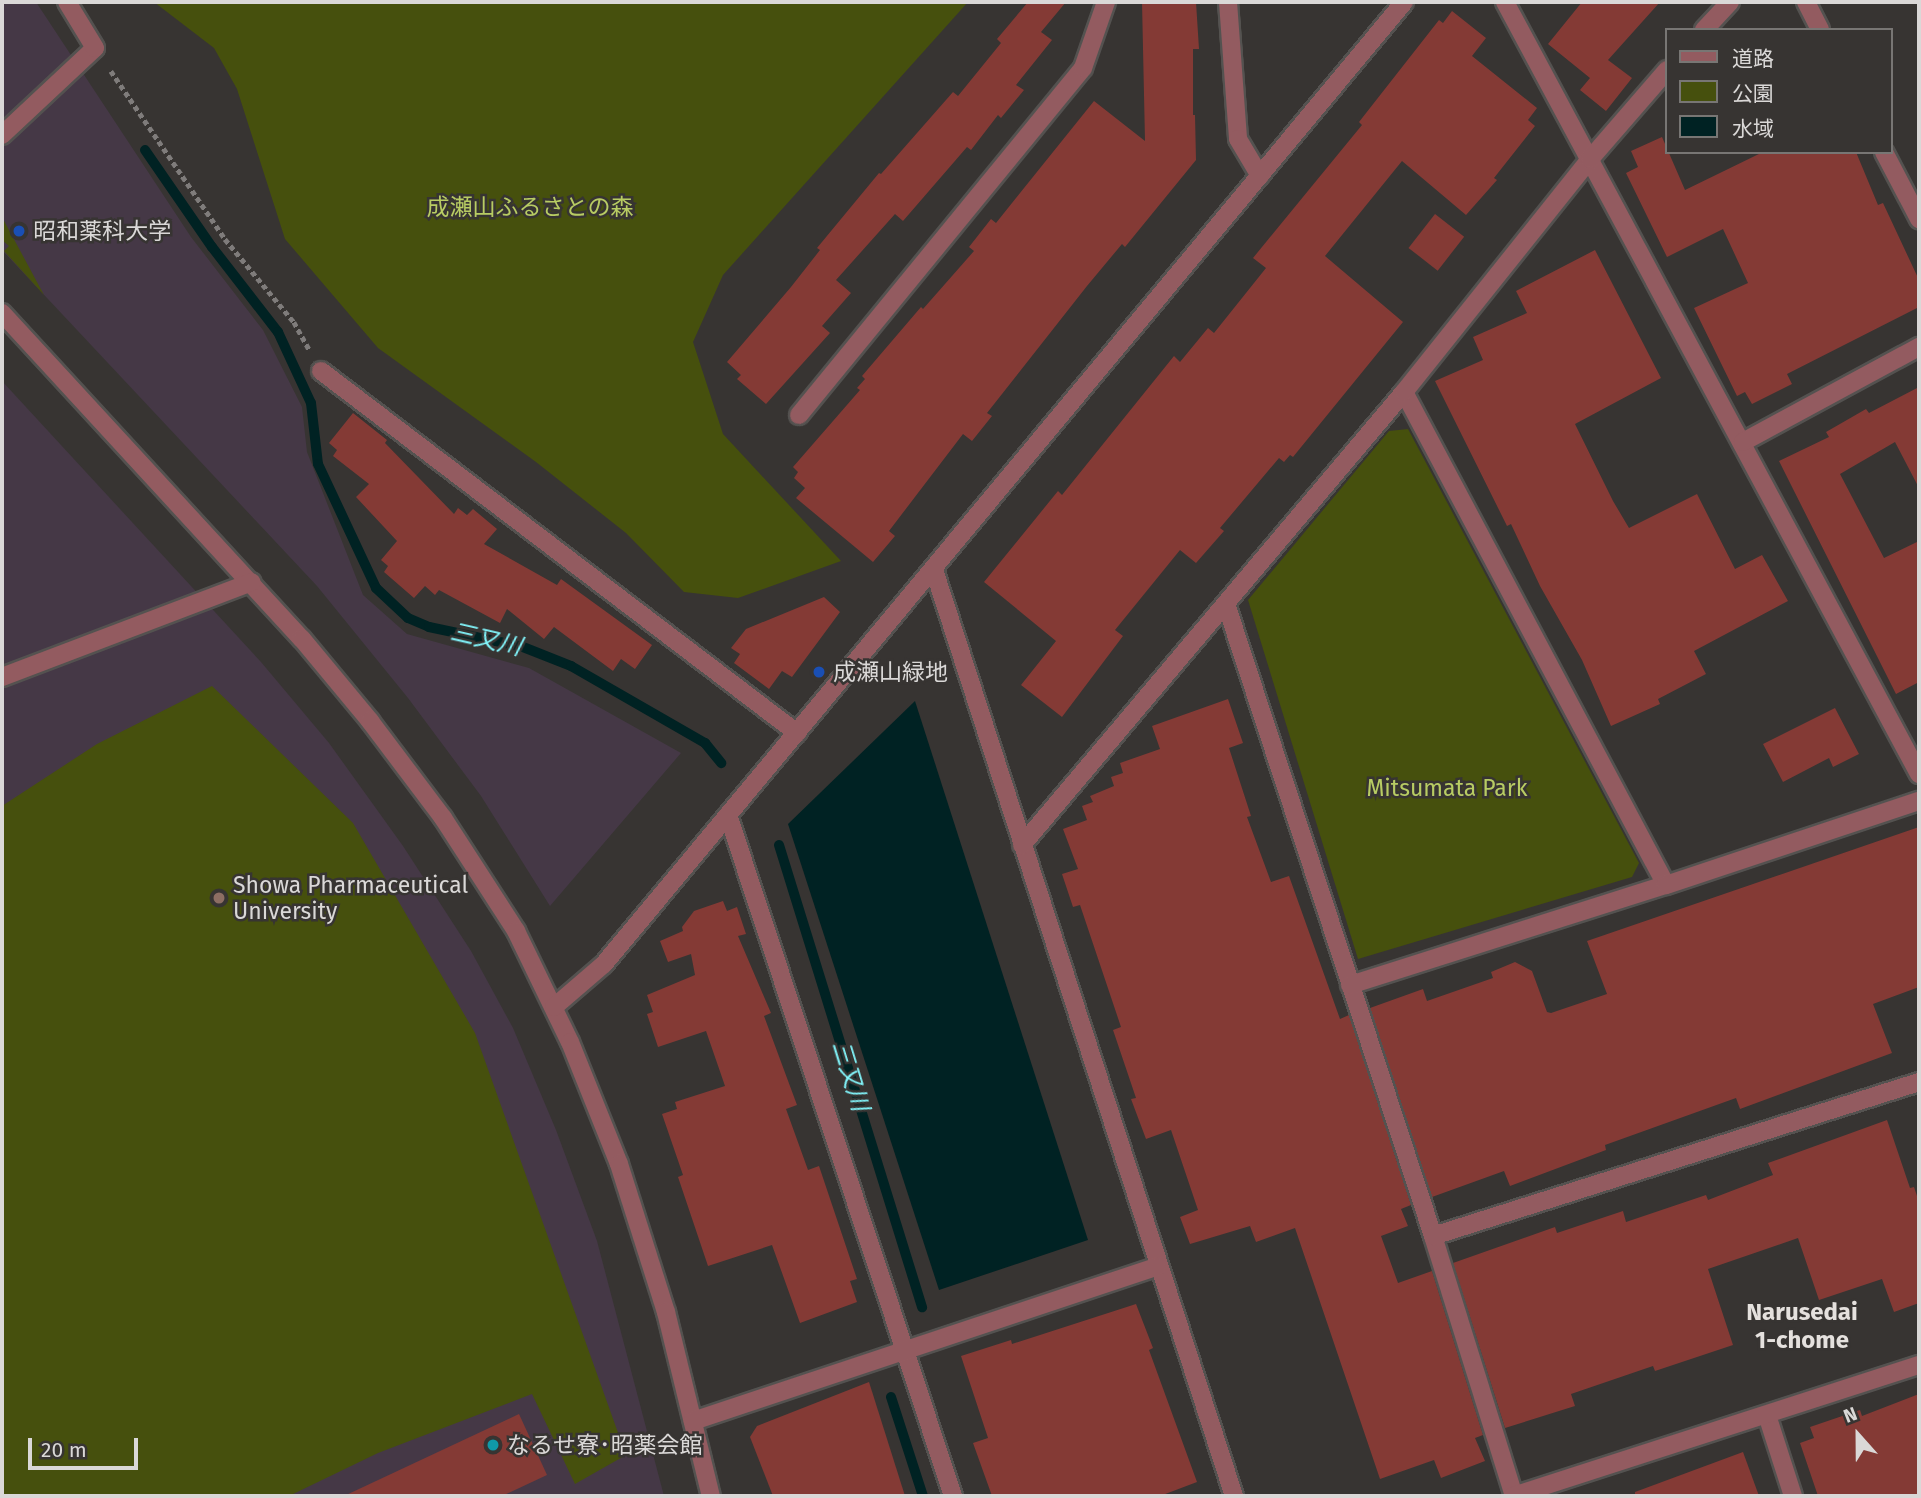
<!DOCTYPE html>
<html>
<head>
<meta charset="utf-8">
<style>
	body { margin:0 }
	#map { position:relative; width:1921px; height:1498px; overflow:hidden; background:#373432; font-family:"Fira Sans","Noto Sans JP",sans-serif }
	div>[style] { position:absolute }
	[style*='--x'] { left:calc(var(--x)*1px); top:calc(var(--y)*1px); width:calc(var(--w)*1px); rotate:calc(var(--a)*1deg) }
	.education>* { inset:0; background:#453846 }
	.green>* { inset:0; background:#46500d }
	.water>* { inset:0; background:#002223 }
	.stream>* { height:10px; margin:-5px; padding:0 5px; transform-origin:5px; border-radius:5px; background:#002223 }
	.building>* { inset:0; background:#843a35; transform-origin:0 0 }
	.path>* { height:4.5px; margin-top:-2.25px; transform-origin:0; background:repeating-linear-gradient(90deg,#7f7c7b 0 5px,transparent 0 8.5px) }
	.roads { filter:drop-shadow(2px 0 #545250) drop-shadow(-2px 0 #545250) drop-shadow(0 2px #545250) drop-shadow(0 -2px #545250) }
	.minor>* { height:18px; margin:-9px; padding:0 9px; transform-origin:9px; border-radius:9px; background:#935b60 }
	.dots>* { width:19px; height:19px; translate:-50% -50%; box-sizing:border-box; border:4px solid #373432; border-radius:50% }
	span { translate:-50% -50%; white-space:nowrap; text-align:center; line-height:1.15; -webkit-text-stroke:5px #373432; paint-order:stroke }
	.park-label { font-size:23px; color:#b8cc63 }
	.poi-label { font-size:23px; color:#dad8d7 }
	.left { translate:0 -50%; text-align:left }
	.water-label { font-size:24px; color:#82f6fc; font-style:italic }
	.neighbourhood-label { font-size:24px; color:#e5e1de; font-weight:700 }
	.frame { position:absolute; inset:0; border:4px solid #dad8d7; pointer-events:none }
	.legend { position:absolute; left:1665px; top:28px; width:228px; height:126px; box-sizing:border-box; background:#373432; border:2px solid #787674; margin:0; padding:9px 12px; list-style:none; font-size:21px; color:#dad8d7 }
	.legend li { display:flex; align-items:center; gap:14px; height:35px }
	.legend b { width:35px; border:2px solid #787674 }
	.north { position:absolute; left:1823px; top:1400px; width:70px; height:70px; -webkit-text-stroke:5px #373432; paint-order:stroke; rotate:339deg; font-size:19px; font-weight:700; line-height:28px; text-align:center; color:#dad8d7 }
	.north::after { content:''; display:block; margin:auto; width:24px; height:32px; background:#dad8d7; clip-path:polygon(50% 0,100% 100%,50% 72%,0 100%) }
	.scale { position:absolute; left:28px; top:1438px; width:110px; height:32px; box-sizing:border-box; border:4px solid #dad8d7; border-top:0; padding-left:9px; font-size:21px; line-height:24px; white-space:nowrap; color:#dad8d7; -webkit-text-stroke:5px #373432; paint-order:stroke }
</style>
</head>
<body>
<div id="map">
	<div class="education">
		<i style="clip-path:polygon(2px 2px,36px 2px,191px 237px,263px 330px,302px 407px,307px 452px,363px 595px,407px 634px,529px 668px,681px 753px,550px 906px,481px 796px,408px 698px,317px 586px,2px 250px)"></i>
		<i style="clip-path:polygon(2px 381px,261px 662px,329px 743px,403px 846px,471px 951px,513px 1028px,556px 1130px,597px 1241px,664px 1496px,2px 1496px)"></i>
	</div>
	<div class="green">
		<i style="clip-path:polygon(154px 2px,968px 2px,723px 275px,693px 342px,723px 434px,841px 561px,738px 598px,684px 592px,626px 533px,536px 462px,378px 348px,285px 239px,237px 89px,214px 48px)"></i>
		<i style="clip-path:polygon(2px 217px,44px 295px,4px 251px,9px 246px,2px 240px)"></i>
		<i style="clip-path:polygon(1408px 429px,1639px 863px,1632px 877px,1358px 959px,1248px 600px,1389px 431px)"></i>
		<i style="clip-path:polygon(212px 686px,353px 823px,475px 1033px,626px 1455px,575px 1484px,532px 1394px,378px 1453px,289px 1496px,2px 1496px,2px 806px,97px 744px)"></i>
	</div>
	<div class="water">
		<i style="clip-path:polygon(915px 701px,1088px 1240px,939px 1290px,788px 824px)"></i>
	</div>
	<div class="stream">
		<i style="--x:145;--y:150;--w:118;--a:55.4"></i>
		<i style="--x:212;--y:247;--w:108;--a:52.2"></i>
		<i style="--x:278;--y:332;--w:78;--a:65.1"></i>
		<i style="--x:311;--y:403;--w:61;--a:83.5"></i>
		<i style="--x:318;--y:464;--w:137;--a:64.9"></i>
		<i style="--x:376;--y:588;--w:44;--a:43.2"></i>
		<i style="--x:408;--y:618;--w:23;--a:23"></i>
		<i style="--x:429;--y:627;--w:96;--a:12"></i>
		<i style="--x:523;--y:647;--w:52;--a:21.6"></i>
		<i style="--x:571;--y:666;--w:155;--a:29.9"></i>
		<i style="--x:705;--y:743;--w:26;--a:51"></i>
		<i style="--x:779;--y:845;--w:484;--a:72.8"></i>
		<i style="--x:891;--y:1397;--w:104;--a:72.1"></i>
	</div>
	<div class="building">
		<i style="clip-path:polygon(1028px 2px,1066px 2px,1041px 32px,1052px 40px,1016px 85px,1024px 90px,1001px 118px,998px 115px,971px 150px,967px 147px,903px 221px,895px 214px,836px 280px,851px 293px,822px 326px,830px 333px,766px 404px,737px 379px,741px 375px,727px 362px,791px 287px,820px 250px,817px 248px,879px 173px,881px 174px,953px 92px,958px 96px,1001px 43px,997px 39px)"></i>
		<i style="clip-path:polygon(1142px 2px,1196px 2px,1199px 49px,1193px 49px,1193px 115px,1195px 115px,1196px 160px,1125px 247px,1122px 244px,1087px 286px,987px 413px,992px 416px,972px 441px,963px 434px,889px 531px,895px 536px,873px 562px,796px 498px,805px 488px,794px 478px,798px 472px,793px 467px,860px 390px,857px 388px,865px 379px,862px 376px,921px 307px,923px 309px,974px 251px,969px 247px,991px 219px,996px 223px,1094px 101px,1145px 141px)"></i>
		<i style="clip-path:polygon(1582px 2px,1660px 2px,1608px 60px,1632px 78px,1606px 111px,1580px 90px,1590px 78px,1548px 44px)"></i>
		<i style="clip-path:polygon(1452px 11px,1486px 38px,1472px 56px,1537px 108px,1528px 120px,1535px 126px,1494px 178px,1497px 180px,1466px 215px,1402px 161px,1325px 256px,1403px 322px,1293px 457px,1290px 455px,1284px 462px,1279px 458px,1220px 528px,1224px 531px,1196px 563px,1180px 550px,1115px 630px,1123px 636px,1062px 717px,1021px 685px,1056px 641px,984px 582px,1058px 491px,1062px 495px,1174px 356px,1180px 362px,1208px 328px,1214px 333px,1266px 268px,1253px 258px,1362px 125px,1359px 122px,1439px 20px,1443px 23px)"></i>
		<i style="clip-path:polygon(1662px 137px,1685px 190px,1763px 152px,1856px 152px,1878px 205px,1883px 203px,1919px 280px,1919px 307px,1787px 374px,1792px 384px,1752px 404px,1745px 392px,1737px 396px,1694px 308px,1748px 283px,1723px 229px,1667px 257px,1626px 173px,1638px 167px,1631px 151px)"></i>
		<i style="left:1435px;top:214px;width:37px;height:43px;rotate:38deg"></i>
		<i style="clip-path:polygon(1595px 250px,1661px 378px,1575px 424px,1613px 501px,1629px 528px,1697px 494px,1735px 569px,1762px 555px,1788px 601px,1694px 651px,1706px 674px,1658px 699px,1660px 704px,1611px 726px,1582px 660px,1540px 586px,1511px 524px,1507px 526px,1435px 381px,1483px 360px,1473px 337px,1527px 313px,1516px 291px)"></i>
		<i style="clip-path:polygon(1919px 387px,1919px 488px,1895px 442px,1840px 474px,1884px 558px,1919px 541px,1919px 682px,1896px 694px,1779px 461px,1829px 437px,1826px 432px,1866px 409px,1869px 413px)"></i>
		<i style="clip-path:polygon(353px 413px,387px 440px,385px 443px,454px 514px,458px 508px,467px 515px,473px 509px,497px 529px,484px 544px,557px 585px,561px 579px,652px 645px,635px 669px,621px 659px,613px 671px,554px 627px,544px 639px,507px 609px,500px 623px,439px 590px,435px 595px,425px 586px,414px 598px,384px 572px,388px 566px,381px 560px,397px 541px,356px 497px,369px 484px,333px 456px,337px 450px,329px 443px)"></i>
		<i style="clip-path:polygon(824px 597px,840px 612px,792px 677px,782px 671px,769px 689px,734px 663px,740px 654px,731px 648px,746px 629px)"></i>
		<i style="clip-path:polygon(1228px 699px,1243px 743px,1229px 748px,1251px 816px,1247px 817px,1271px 882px,1289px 876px,1340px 1019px,1349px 1015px,1411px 1205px,1401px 1209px,1408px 1226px,1381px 1236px,1398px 1283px,1432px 1271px,1483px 1435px,1475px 1438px,1485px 1461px,1441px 1478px,1434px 1460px,1380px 1479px,1295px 1228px,1256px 1242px,1250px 1226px,1190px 1244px,1180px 1217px,1198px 1210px,1171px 1130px,1146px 1139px,1131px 1099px,1136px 1098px,1113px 1030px,1121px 1027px,1080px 905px,1073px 907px,1062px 874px,1078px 869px,1063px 829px,1087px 820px,1082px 806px,1093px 802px,1090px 796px,1114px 786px,1111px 777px,1123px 773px,1120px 763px,1160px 749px,1152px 726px)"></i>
		<i style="clip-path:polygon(1835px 708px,1859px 754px,1833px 767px,1829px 758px,1783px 782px,1763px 744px)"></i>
		<i style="clip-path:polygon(1919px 827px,1919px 987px,1873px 1004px,1892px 1053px,1740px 1109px,1736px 1098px,1605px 1145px,1606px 1150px,1510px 1186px,1504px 1171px,1432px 1197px,1370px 1008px,1423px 989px,1427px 1001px,1493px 978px,1491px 972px,1515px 962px,1532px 971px,1547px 1012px,1551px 1013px,1607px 994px,1587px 941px)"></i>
		<i style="clip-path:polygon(723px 901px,727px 911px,737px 907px,746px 934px,738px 936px,771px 1013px,764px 1016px,797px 1105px,786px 1109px,808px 1170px,819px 1166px,857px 1279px,850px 1281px,857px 1302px,800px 1323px,772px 1245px,708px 1266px,678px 1177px,683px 1175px,662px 1114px,677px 1109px,675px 1102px,725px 1086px,706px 1031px,658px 1047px,647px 1014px,653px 1012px,647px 995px,695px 975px,691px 954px,668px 962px,660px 941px,683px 931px,682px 927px,694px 911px)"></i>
		<i style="clip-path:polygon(1887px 1120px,1910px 1188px,1914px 1187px,1919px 1202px,1919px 1303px,1894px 1312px,1882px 1279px,1819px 1300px,1798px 1238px,1708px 1269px,1733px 1345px,1655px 1371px,1653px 1366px,1571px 1394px,1575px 1406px,1505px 1428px,1453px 1263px,1555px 1227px,1557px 1233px,1623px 1211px,1626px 1222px,1706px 1195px,1708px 1200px,1773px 1175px,1768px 1163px)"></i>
		<i style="clip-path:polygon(1136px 1304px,1153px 1348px,1149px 1350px,1197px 1482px,1160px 1496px,992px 1496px,973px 1443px,988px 1438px,961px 1356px,1011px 1340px,1012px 1344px)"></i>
		<i style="clip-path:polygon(869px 1382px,905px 1496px,773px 1496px,750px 1437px,757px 1426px)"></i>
		<i style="clip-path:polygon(1919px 1394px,1919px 1496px,1818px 1496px,1800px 1443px,1814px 1438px,1810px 1427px,1860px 1410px,1862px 1416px)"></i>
		<i style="clip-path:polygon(519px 1414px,547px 1475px,502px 1496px,344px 1496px)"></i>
		<i style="clip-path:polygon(1743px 1452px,1759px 1496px,1635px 1496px,1635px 1492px)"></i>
	</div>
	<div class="path">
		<i style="--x:111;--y:71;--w:203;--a:55.8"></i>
		<i style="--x:225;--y:239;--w:108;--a:50.3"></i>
		<i style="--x:294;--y:322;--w:31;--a:61"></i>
	</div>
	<div class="roads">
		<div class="minor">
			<i style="--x:1228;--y:2;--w:137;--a:85.8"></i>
			<i style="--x:1238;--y:139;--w:43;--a:59.3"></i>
			<i style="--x:1505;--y:2;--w:876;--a:61.8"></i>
			<i style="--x:1806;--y:2;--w:31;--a:63"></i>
			<i style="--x:1704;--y:30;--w:38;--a:-47"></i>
			<i style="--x:2;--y:135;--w:127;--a:-43.1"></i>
			<i style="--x:95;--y:48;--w:54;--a:-121.3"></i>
			<i style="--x:1884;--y:152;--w:76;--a:62.4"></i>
			<i style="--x:2;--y:313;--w:443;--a:47.4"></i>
			<i style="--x:302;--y:639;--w:107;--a:50.3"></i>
			<i style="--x:370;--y:721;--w:121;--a:53"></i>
			<i style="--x:443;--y:818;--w:135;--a:57.1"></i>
			<i style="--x:516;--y:931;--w:123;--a:64.1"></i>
			<i style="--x:570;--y:1042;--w:131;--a:68.1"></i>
			<i style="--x:619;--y:1164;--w:155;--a:72.4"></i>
			<i style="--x:666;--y:1312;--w:189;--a:76.3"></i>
			<i style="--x:321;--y:371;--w:598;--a:37.25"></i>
			<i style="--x:1404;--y:392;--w:558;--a:62.01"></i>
			<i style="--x:799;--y:415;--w:448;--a:-50.7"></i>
			<i style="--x:1083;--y:68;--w:70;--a:-70.8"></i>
			<i style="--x:1743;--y:442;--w:200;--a:-28.4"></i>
			<i style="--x:934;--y:570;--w:973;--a:72.05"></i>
			<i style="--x:1226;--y:604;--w:665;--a:71.86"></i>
			<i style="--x:1433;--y:1236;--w:272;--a:72.7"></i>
			<i style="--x:2;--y:677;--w:267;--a:-20.8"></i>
			<i style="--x:728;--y:815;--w:717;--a:71.72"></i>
			<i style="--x:1022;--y:845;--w:593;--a:-49.86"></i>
			<i style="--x:1404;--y:392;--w:298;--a:-51.4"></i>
			<i style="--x:1590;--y:159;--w:118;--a:-49.1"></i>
			<i style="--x:1350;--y:985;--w:331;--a:-17.6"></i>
			<i style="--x:1666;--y:885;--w:267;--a:-18.4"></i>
			<i style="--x:554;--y:1007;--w:66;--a:-40.7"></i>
			<i style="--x:604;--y:964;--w:1251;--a:-50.25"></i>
			<i style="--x:1433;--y:1236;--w:510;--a:-17.58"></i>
			<i style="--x:1767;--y:1415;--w:85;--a:72.2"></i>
			<i style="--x:693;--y:1421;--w:489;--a:-18.4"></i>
			<i style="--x:1513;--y:1496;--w:427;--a:-17.9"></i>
		</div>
	</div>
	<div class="dots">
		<i style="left:19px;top:231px;background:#1a4fb4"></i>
		<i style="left:819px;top:672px;background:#1a4fb4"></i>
		<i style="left:219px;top:898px;background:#8d6e63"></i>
		<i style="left:493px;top:1445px;background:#0f9aa8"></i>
	</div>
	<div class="park-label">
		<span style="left:530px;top:207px">成瀬山ふるさとの森</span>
		<span style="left:1447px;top:788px">Mitsumata Park</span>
	</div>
	<div class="poi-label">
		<span class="left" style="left:33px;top:231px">昭和薬科大学</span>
		<span class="left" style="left:833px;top:672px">成瀬山緑地</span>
		<span class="left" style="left:233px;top:898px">Showa Pharmaceutical<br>University</span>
		<span class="left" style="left:507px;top:1445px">なるせ寮･昭薬会館</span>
	</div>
	<div class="water-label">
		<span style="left:486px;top:640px;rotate:13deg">三又川</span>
		<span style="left:850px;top:1076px;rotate:73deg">三又川</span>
	</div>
	<div class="neighbourhood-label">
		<span style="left:1802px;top:1327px">Narusedai<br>1-chome</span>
	</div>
	<div class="frame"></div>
	<ul class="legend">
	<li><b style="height:9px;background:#935b60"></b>道路</li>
	<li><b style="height:19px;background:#46500d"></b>公園</li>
	<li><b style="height:19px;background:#002223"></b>水域</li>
	</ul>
	<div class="north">N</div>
	<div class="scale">20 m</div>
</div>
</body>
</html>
